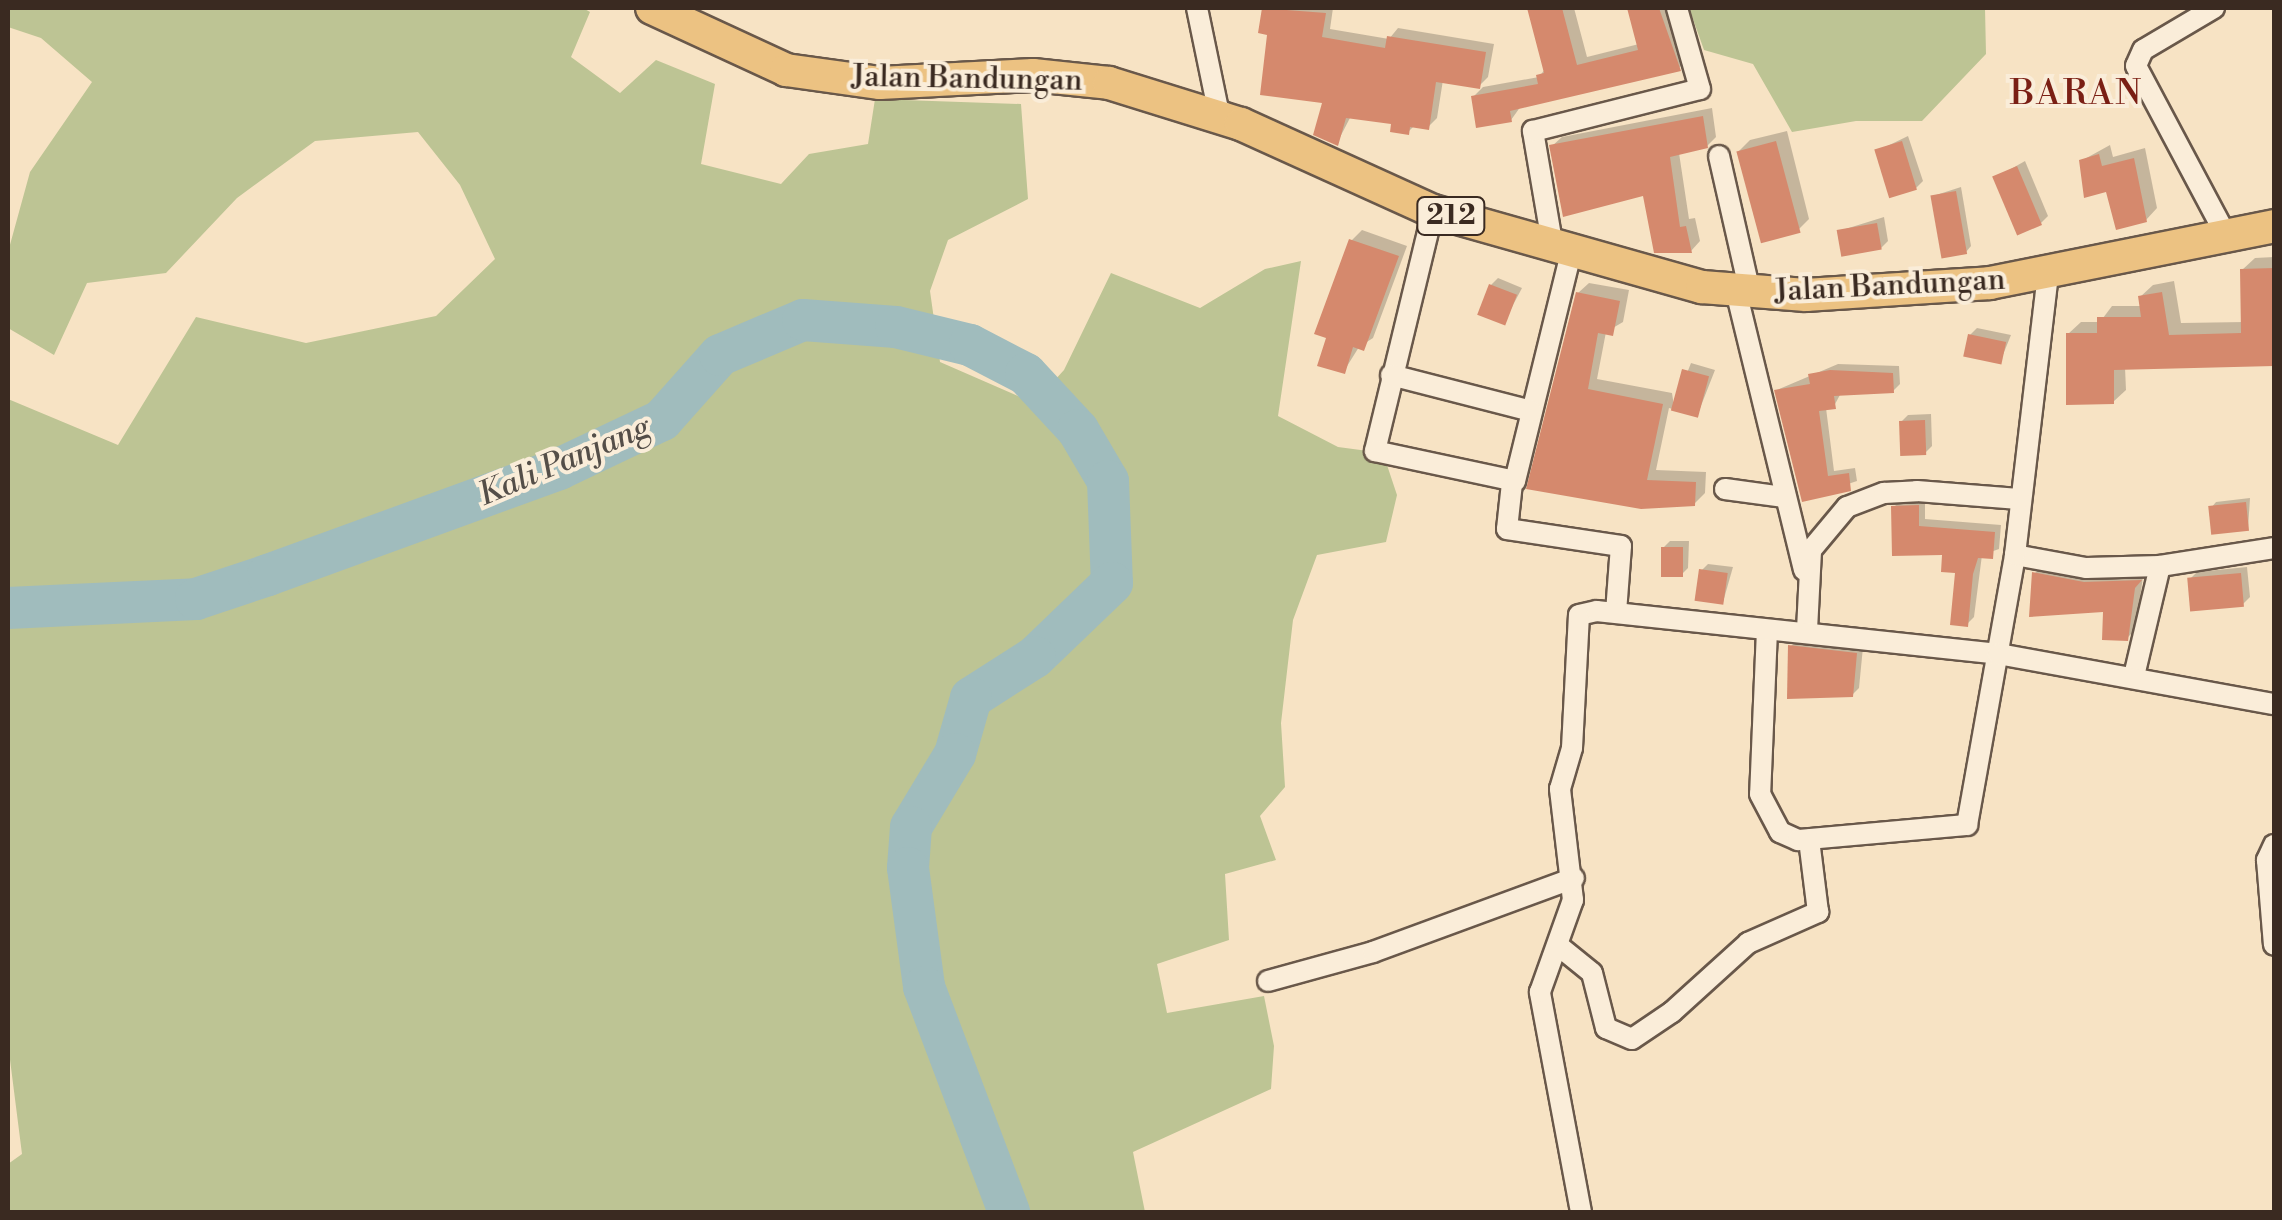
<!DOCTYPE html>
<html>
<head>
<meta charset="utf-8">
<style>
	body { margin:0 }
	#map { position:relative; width:2282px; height:1220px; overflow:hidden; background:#f7e3c4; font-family:"Libre Bodoni",serif }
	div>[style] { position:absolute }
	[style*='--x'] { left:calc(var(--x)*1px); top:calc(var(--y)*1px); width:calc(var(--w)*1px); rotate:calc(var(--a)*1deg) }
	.green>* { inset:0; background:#bdc494 }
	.shadow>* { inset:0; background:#0003 }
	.river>* { height:42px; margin:-21px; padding:0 21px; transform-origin:21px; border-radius:21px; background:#a0bcbd }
	.building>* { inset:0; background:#d5896d; transform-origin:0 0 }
	.roads { filter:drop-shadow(2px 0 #69584a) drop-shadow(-2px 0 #69584a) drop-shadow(0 2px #69584a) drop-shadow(0 -2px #69584a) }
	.minor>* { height:20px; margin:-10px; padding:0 10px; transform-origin:10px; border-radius:10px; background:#faedd9 }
	.primary>* { height:32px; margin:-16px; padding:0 16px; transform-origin:16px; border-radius:16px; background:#ecc282 }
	span { translate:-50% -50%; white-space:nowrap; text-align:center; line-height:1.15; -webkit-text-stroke:8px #faedd9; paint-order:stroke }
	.shield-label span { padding:2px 8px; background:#faedd9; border:2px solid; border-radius:8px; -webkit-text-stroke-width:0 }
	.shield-label { font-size:28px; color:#3a2a21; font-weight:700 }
	.street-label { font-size:30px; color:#3a2a21 }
	.water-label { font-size:32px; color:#544e48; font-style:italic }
	.quarter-label { font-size:35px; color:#7a1f14; letter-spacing:2.5px }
	.frame { position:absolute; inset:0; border:10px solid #3a2a21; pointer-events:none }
</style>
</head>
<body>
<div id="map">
	<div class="green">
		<i style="clip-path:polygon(8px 8px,583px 8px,590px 12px,571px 57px,620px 93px,656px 60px,715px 84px,701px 164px,781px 184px,809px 154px,868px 144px,875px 99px,1021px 104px,1028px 199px,948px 240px,930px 291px,940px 362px,1034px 403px,1064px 370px,1111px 273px,1200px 308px,1265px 269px,1301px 261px,1278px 416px,1338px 447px,1383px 453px,1397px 495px,1386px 542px,1317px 555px,1293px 620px,1281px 723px,1285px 787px,1260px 816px,1276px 860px,1225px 874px,1229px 940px,1157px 964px,1167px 1013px,1264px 996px,1274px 1046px,1271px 1089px,1133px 1152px,1145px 1212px,8px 1212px,8px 1164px,22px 1154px,8px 1044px,8px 399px,118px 445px,196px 317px,306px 343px,436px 316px,495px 259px,460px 185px,418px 132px,315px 141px,237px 198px,166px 273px,87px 283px,54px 355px,8px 328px,8px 252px,30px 172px,92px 82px,41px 38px,8px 27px)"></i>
		<i style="clip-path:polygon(1689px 8px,1985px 8px,1986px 54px,1922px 121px,1856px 121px,1792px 132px,1753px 64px,1704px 50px)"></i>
	</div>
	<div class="shadow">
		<i style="clip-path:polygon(1265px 8px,1333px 8px,1330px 29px,1389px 39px,1398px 28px,1494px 44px,1488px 77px,1479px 86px,1443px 80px,1437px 118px,1428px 127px,1415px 125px,1408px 132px,1394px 122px,1351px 116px,1337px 143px,1325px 101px,1270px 33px,1260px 31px)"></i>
		<i style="clip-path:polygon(1530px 8px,1574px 8px,1587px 57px,1639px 44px,1629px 8px,1674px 8px,1689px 58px,1679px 68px,1521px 106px,1511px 120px,1473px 97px,1483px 87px,1539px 77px,1545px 69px)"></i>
		<i style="clip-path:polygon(1712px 108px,1716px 137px,1707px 146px,1679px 153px,1689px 219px,1695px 218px,1700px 241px,1691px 251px,1645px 192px,1552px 146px,1562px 137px)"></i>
		<i style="clip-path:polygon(1787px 131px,1809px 219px,1798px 230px,1739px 151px,1750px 140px)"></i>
		<i style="clip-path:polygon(1908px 136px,1923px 181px,1916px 188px,1877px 151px)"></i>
		<i style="clip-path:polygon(2110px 145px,2113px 157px,2145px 148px,2157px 208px,2146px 220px,2081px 161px)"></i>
		<i style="clip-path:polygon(2025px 161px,2048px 216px,2041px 223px,1995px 178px)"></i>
		<i style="clip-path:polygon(1961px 187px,1971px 246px,1966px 252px,1933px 196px)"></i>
		<i style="clip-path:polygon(1884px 217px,1888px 241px,1881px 248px,1839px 231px)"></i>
		<i style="clip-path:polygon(1362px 230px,1407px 246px,1373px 338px,1359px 347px,1344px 371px,1352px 240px)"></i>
		<i style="clip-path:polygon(2274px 257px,2274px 364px,2125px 367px,2126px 390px,2113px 402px,2068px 334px,2081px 322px,2100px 322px,2112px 306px,2142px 306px,2140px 297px,2153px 285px,2174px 281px,2181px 323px,2244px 322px,2242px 270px,2255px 258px)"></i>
		<i style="clip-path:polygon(1498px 278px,1522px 288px,1504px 322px,1491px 285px)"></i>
		<i style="clip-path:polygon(1589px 283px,1629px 290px,1623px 322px,1606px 332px,1597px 379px,1672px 393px,1674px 406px,1691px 363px,1715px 370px,1697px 416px,1669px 408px,1656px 470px,1706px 472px,1705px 493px,1694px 504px,1529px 487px,1578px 293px)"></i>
		<i style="clip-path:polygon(1977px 328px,2011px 335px,2000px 362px,1970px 335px)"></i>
		<i style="clip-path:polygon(1838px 364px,1899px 366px,1900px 384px,1893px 391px,1841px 393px,1834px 406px,1826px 408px,1834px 471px,1855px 468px,1857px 481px,1803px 499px,1777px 390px)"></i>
		<i style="clip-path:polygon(1931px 414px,1932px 446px,1925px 453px,1901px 422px,1908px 415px)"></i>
		<i style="clip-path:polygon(2250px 498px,2248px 529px,2211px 508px,2216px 502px)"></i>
		<i style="clip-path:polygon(1925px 499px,1925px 519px,2001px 525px,1999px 549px,1982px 555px,1974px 617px,1967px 624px,1958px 570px,1894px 507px,1901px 500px)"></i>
		<i style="clip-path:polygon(1670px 541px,1689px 541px,1688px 568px,1681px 575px,1663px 548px)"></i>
		<i style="clip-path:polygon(1708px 564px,1733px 567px,1723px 602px,1701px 571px)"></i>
		<i style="clip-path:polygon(2044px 564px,2143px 576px,2136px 629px,2127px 638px,2106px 610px,2035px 573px)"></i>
		<i style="clip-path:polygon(2247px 567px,2250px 597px,2243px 604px,2190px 579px,2197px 572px)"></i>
		<i style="clip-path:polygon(1797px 640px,1863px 647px,1859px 688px,1852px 695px,1791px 646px)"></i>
	</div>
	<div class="river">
		<i style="--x:8;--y:608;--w:188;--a:-2.7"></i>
		<i style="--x:196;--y:599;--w:76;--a:-18.4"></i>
		<i style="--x:268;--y:575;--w:310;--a:-20"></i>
		<i style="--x:559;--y:469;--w:114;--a:-25.4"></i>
		<i style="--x:662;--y:420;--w:87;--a:-48.3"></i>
		<i style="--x:720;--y:355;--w:90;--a:-22.9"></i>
		<i style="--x:803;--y:320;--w:93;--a:4.3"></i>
		<i style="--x:896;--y:327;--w:76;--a:13.7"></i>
		<i style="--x:970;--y:345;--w:63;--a:27.4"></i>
		<i style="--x:1026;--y:374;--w:76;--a:47.1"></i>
		<i style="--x:1078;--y:430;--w:59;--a:59.5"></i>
		<i style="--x:1108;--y:481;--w:102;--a:87.8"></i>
		<i style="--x:1112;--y:583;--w:107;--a:136.1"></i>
		<i style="--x:1035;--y:657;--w:76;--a:147.4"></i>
		<i style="--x:971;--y:698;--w:58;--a:105.9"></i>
		<i style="--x:955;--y:754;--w:85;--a:121.1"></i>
		<i style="--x:911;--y:827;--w:41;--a:94.2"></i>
		<i style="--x:908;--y:868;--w:120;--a:82.3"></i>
		<i style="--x:924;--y:987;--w:241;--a:69.3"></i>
	</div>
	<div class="building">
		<i style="clip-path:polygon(1262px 8px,1326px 13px,1322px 37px,1385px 48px,1387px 36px,1486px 52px,1480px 89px,1436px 82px,1429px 130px,1410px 127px,1409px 135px,1390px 132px,1391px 124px,1346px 118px,1338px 146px,1313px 135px,1322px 103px,1260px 95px,1267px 35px,1258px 33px)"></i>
		<i style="clip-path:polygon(1527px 8px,1562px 8px,1577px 65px,1638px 50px,1627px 8px,1659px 8px,1681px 71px,1510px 111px,1512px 122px,1476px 128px,1471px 96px,1538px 84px,1536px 75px,1544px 73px)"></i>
		<i style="clip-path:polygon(1703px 116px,1708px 148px,1670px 157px,1680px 227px,1686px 226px,1692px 253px,1654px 253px,1643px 196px,1563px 217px,1549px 145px)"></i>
		<i style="left:1776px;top:141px;width:95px;height:41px;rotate:75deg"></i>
		<i style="left:1902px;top:141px;width:51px;height:29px;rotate:73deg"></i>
		<i style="clip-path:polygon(2099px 154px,2102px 166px,2134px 158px,2147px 222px,2116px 230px,2106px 192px,2084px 198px,2079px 160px)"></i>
		<i style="left:2017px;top:166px;width:64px;height:27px;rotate:67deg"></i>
		<i style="left:1956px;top:191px;width:64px;height:26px;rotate:80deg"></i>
		<i style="left:1877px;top:223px;width:27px;height:41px;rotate:80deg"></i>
		<i style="clip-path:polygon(1349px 239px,1399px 256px,1364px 351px,1353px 347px,1345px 374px,1317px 366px,1326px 338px,1314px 334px)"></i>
		<i style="clip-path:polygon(2274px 268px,2274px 366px,2114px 370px,2114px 404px,2066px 405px,2066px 333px,2097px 333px,2097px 317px,2141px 317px,2138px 296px,2162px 292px,2169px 335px,2241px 333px,2240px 269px)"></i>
		<i style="left:1489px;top:284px;width:30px;height:33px;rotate:21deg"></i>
		<i style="clip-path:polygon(1576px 292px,1620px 301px,1613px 336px,1598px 333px,1588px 389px,1663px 404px,1647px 480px,1696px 482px,1695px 506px,1641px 509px,1526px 489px)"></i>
		<i style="left:1968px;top:334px;width:39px;height:23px;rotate:12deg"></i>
		<i style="left:1682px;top:369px;width:28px;height:43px;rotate:15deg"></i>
		<i style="clip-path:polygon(1830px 370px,1893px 373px,1894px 393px,1834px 396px,1836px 409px,1819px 411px,1828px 476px,1849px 473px,1851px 491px,1802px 502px,1774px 390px,1810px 384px,1808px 374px)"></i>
		<i style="left:1925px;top:420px;width:35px;height:26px;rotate:88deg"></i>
		<i style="left:2246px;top:502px;width:29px;height:38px;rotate:84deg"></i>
		<i style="clip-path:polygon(1919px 505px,1919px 526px,1995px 532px,1993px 559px,1978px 558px,1973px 574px,1968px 627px,1950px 625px,1955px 573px,1941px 572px,1942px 555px,1892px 556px,1891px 506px)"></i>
		<i style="left:1661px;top:547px;width:22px;height:30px"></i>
		<i style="left:1699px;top:569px;width:29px;height:32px;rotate:8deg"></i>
		<i style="clip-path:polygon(2032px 572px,2084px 582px,2142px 580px,2135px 588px,2128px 641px,2102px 640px,2103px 612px,2029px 617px)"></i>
		<i style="left:2241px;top:573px;width:34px;height:54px;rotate:85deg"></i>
		<i style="clip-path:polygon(1788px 645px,1857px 653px,1853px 697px,1787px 699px)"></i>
	</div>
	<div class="roads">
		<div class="minor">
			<i style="--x:1197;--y:8;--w:103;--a:78.3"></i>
			<i style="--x:1218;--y:109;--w:15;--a:32"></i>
			<i style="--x:2214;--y:8;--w:82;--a:149.4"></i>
			<i style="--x:2143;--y:50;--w:17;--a:114"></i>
			<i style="--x:2136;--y:66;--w:194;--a:62"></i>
			<i style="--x:1719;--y:156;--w:139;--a:77.2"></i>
			<i style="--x:1433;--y:211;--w:247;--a:103.6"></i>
			<i style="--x:1375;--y:451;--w:143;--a:12.1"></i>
			<i style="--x:1515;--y:481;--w:235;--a:-76.2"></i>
			<i style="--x:1553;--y:248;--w:119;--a:-99.7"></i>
			<i style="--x:1533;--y:131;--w:172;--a:-14.1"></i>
			<i style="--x:1700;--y:89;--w:84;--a:-105.9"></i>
			<i style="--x:1736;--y:291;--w:287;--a:76.3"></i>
			<i style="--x:1391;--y:375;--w:145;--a:14.4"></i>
			<i style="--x:1512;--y:483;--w:46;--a:96.2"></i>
			<i style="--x:1507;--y:529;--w:115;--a:8.5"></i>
			<i style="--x:1621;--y:546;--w:66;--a:94.3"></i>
			<i style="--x:1725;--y:489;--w:60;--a:7.7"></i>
			<i style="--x:2015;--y:555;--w:72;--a:10.4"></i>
			<i style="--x:2086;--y:568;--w:74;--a:-1.5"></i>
			<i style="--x:2160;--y:566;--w:115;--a:-9"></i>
			<i style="--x:1767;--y:630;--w:164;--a:92.4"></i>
			<i style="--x:1760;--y:794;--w:43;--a:62.2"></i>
			<i style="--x:1780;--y:832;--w:20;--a:24"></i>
			<i style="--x:1798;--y:840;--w:170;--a:-5.1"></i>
			<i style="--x:1967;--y:825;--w:274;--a:-79.9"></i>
			<i style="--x:2015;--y:555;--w:283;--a:-83.3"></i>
			<i style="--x:1807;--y:630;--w:80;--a:-87.1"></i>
			<i style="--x:1811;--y:550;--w:56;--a:-50.1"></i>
			<i style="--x:1847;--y:507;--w:40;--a:-21"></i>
			<i style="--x:1884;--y:493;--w:33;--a:-3"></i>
			<i style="--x:1917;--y:491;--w:102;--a:4.5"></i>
			<i style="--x:2134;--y:676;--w:113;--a:-76.7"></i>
			<i style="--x:2274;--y:845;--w:17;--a:115"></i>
			<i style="--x:2267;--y:860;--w:85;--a:85.3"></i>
			<i style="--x:1560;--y:947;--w:41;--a:39.1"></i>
			<i style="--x:1592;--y:973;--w:57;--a:75.7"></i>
			<i style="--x:1606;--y:1028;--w:28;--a:23"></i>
			<i style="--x:1632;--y:1039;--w:48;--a:-34"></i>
			<i style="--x:1672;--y:1012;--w:103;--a:-42.2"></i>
			<i style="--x:1748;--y:943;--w:77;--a:-23.9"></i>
			<i style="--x:1818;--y:912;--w:73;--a:-97.1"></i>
			<i style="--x:1268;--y:981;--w:109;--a:-15.4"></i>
			<i style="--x:1373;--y:952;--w:214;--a:-20.2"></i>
			<i style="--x:1581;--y:1212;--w:224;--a:-100.6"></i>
			<i style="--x:1540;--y:992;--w:98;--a:-70.3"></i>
			<i style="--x:1573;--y:900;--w:112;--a:-96.7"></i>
			<i style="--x:1560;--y:789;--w:43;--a:-73.7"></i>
			<i style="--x:1572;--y:748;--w:133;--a:-87"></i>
			<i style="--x:1579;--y:615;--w:18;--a:-13"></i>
			<i style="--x:1597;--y:611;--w:403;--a:6.1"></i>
			<i style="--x:1998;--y:654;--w:280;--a:10.3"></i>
		</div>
		<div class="primary">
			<i style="--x:652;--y:8;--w:148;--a:24.8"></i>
			<i style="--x:786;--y:70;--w:95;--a:7.9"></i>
			<i style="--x:880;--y:83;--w:153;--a:-3"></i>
			<i style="--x:1033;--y:75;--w:76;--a:6"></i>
			<i style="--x:1109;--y:83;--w:138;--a:17.3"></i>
			<i style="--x:1241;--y:124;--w:211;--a:24.4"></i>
			<i style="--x:1433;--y:211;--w:280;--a:15.8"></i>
			<i style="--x:1702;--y:287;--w:104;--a:4.4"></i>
			<i style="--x:1806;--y:295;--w:184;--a:-3.7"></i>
			<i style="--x:1990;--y:283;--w:290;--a:-11.3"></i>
		</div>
	</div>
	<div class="shield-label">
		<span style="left:1451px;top:216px">212</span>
	</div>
	<div class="street-label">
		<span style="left:967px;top:79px;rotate:1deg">Jalan Bandungan</span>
		<span style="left:1890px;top:286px;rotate:-3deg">Jalan Bandungan</span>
	</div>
	<div class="water-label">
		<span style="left:564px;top:461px;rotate:-23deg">Kali Panjang</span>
	</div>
	<div class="quarter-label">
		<span style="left:2077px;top:94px">BARAN</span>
	</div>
	<div class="frame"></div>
</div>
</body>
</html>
